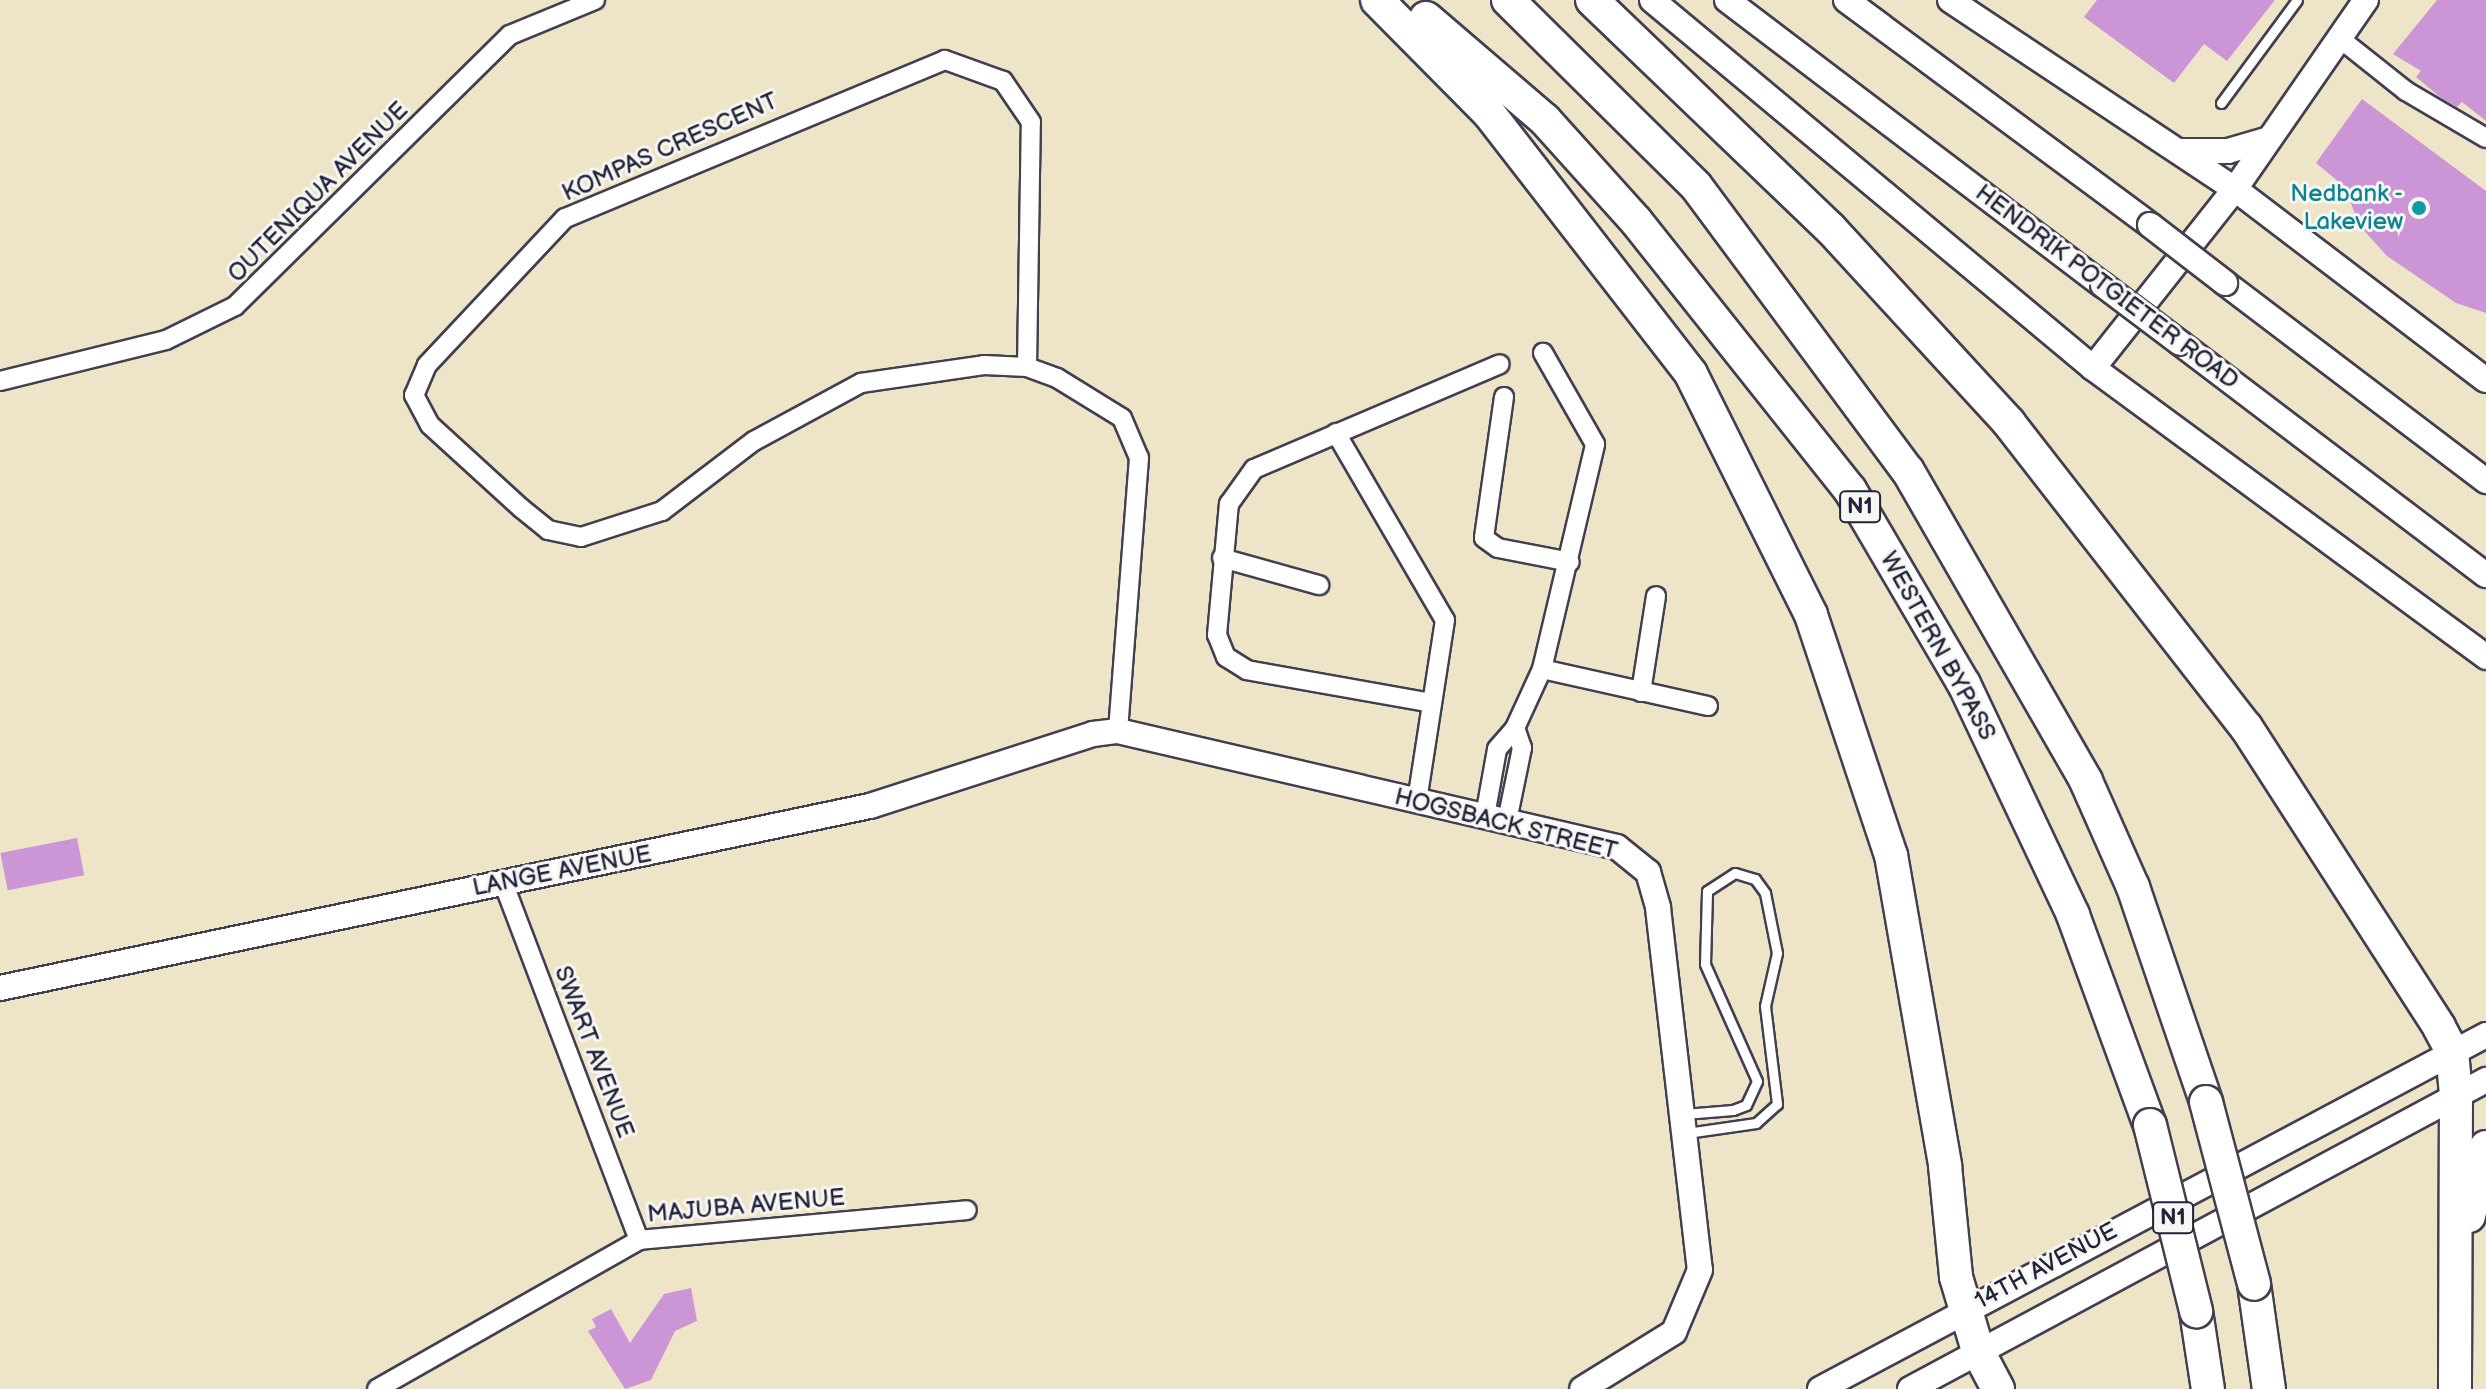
<!DOCTYPE html>
<html>
<head>
<meta charset="utf-8">
<style>
	body { margin:0 }
	#map { position:relative; width:2486px; height:1389px; overflow:hidden; background:#eee4c8; font-family:"Balsamiq Sans",sans-serif }
	div>[style] { position:absolute }
	[style*='--x'] { left:calc(var(--x)*1px); top:calc(var(--y)*1px); width:calc(var(--w)*1px); rotate:calc(var(--a)*1deg) }
	.building>* { inset:0; background:#cc95d6; transform-origin:0 0 }
	.roads { filter:drop-shadow(2px 0 #413f50) drop-shadow(-2px 0 #413f50) drop-shadow(0 2px #413f50) drop-shadow(0 -2px #413f50) }
	.lane>* { height:9px; margin:-4.5px; padding:0 4.5px; transform-origin:4.5px; border-radius:4.5px; background:#fff }
	.street>* { height:18px; margin:-9px; padding:0 9px; transform-origin:9px; border-radius:9px; background:#fff }
	.secondary>* { height:24px; margin:-12px; padding:0 12px; transform-origin:12px; border-radius:12px; background:#fff }
	.highway>* { height:32px; margin:-16px; padding:0 16px; transform-origin:16px; border-radius:16px; background:#fff }
	.bridges { filter:drop-shadow(2px 0 #413f50) drop-shadow(-2px 0 #413f50) drop-shadow(0 2px #413f50) drop-shadow(0 -2px #413f50) }
	.secondary-bridge>* { height:24px; margin:-12px; padding:0 12px; transform-origin:12px; border-radius:12px; background:#fff }
	.highway-bridge>* { height:32px; margin:-16px; padding:0 16px; transform-origin:16px; border-radius:16px; background:#fff }
	.dots>* { width:22px; height:22px; translate:-50% -50%; box-sizing:border-box; border:4px solid #f6f6f2; border-radius:50% }
	span { translate:-50% -50%; white-space:nowrap; text-align:center; line-height:1.15; -webkit-text-stroke:6px #f6f6f2; paint-order:stroke }
	.shield-label span { padding:2px 6px; background:#f6f6f2; border:2px solid; border-radius:6px; -webkit-text-stroke-width:0 }
	.shield-label { font-size:22px; color:#22223b; font-weight:700 }
	.street-label { font-size:24px; color:#22223b }
	.culture-label { font-size:24px; color:#0d838f }
	.right { translate:-100% -50%; text-align:right }
</style>
</head>
<body>
<div id="map">
	<div class="building">
		<i style="clip-path:polygon(2097px 0,2275px 0,2227px 61px,2204px 44px,2174px 83px,2084px 17px)"></i>
		<i style="clip-path:polygon(2437px 0,2486px 0,2486px 121px,2462px 102px,2457px 107px,2440px 97px,2416px 77px,2421px 71px,2393px 54px)"></i>
		<i style="clip-path:polygon(2362px 99px,2486px 191px,2486px 313px,2456px 303px,2387px 256px,2359px 225px,2345px 187px,2316px 163px)"></i>
		<i style="left:77px;top:838px;width:38px;height:78px;rotate:79deg"></i>
		<i style="clip-path:polygon(691px 1288px,697px 1321px,675px 1331px,651px 1380px,625px 1389px,588px 1331px,596px 1327px,592px 1319px,611px 1309px,630px 1343px,664px 1294px)"></i>
	</div>
	<div class="roads">
		<div class="lane">
			<i style="--x:2221;--y:103;--w:128;--a:-53.6"></i>
			<i style="--x:1684;--y:1114;--w:49;--a:-4.7"></i>
			<i style="--x:1733;--y:1110;--w:14;--a:-21"></i>
			<i style="--x:1746;--y:1105;--w:26;--a:-65"></i>
			<i style="--x:1757;--y:1081;--w:128;--a:-114"></i>
			<i style="--x:1705;--y:964;--w:73;--a:-88.4"></i>
			<i style="--x:1707;--y:891;--w:33;--a:-33"></i>
			<i style="--x:1735;--y:873;--w:21;--a:17"></i>
			<i style="--x:1755;--y:879;--w:17;--a:54"></i>
			<i style="--x:1765;--y:893;--w:61;--a:78.7"></i>
			<i style="--x:1777;--y:953;--w:54;--a:102.8"></i>
			<i style="--x:1765;--y:1006;--w:99;--a:83"></i>
			<i style="--x:1777;--y:1104;--w:28;--a:138"></i>
			<i style="--x:1756;--y:1123;--w:70;--a:171.8"></i>
		</div>
		<div class="street">
			<i style="--x:2338;--y:37;--w:87;--a:38.5"></i>
			<i style="--x:2406;--y:91;--w:93;--a:30.4"></i>
			<i style="--x:1027;--y:367;--w:245;--a:-89.1"></i>
			<i style="--x:1031;--y:122;--w:50;--a:-124.3"></i>
			<i style="--x:1003;--y:81;--w:62;--a:-160.1"></i>
			<i style="--x:945;--y:60;--w:412;--a:157.4"></i>
			<i style="--x:565;--y:218;--w:202;--a:133.2"></i>
			<i style="--x:427;--y:365;--w:33;--a:113"></i>
			<i style="--x:414;--y:395;--w:34;--a:62"></i>
			<i style="--x:430;--y:425;--w:123;--a:42.4"></i>
			<i style="--x:521;--y:508;--w:35;--a:39"></i>
			<i style="--x:548;--y:530;--w:34;--a:12"></i>
			<i style="--x:581;--y:537;--w:85;--a:-17.8"></i>
			<i style="--x:662;--y:511;--w:116;--a:-37.3"></i>
			<i style="--x:754;--y:441;--w:122;--a:-28.5"></i>
			<i style="--x:861;--y:383;--w:124;--a:-8.3"></i>
			<i style="--x:984;--y:365;--w:43;--a:2.7"></i>
			<i style="--x:1027;--y:367;--w:32;--a:20"></i>
			<i style="--x:1057;--y:378;--w:76;--a:31.6"></i>
			<i style="--x:1122;--y:418;--w:43;--a:67"></i>
			<i style="--x:1139;--y:458;--w:274;--a:94.4"></i>
			<i style="--x:0;--y:381;--w:171;--a:-13.9"></i>
			<i style="--x:166;--y:340;--w:77;--a:-26.2"></i>
			<i style="--x:235;--y:306;--w:386;--a:-44.6"></i>
			<i style="--x:510;--y:35;--w:92;--a:-22.4"></i>
			<i style="--x:1504;--y:397;--w:142;--a:98.1"></i>
			<i style="--x:1484;--y:538;--w:17;--a:36"></i>
			<i style="--x:1498;--y:548;--w:73;--a:11"></i>
			<i style="--x:1336;--y:433;--w:216;--a:59.8"></i>
			<i style="--x:1445;--y:620;--w:183;--a:98.8"></i>
			<i style="--x:1222;--y:558;--w:101;--a:15.6"></i>
			<i style="--x:1542;--y:669;--w:170;--a:12.6"></i>
			<i style="--x:1641;--y:692;--w:97;--a:-81.1"></i>
			<i style="--x:1432;--y:703;--w:188;--a:-169.9"></i>
			<i style="--x:1247;--y:670;--w:25;--a:-148"></i>
			<i style="--x:1226;--y:657;--w:24;--a:-112"></i>
			<i style="--x:1217;--y:635;--w:132;--a:-84.8"></i>
			<i style="--x:1229;--y:504;--w:43;--a:-54.5"></i>
			<i style="--x:1254;--y:469;--w:267;--a:-23.1"></i>
			<i style="--x:1485;--y:816;--w:68;--a:-79.8"></i>
			<i style="--x:1497;--y:749;--w:28;--a:-49"></i>
			<i style="--x:1515;--y:728;--w:65;--a:-65.4"></i>
			<i style="--x:1542;--y:669;--w:231;--a:-76.7"></i>
			<i style="--x:1595;--y:444;--w:105;--a:-119.7"></i>
			<i style="--x:1507;--y:821;--w:75;--a:-78.4"></i>
			<i style="--x:1522;--y:748;--w:21;--a:-109"></i>
			<i style="--x:503;--y:882;--w:383;--a:69.2"></i>
			<i style="--x:377;--y:1389;--w:301;--a:-29.6"></i>
			<i style="--x:639;--y:1240;--w:329;--a:-5.2"></i>
		</div>
		<div class="secondary">
			<i style="--x:1652;--y:0;--w:574;--a:39.84"></i>
			<i style="--x:2093;--y:368;--w:488;--a:36.3"></i>
			<i style="--x:1727;--y:0;--w:472;--a:37.2"></i>
			<i style="--x:1846;--y:0;--w:378;--a:36.5"></i>
			<i style="--x:1950;--y:0;--w:342;--a:33.6"></i>
			<i style="--x:2235;--y:189;--w:315;--a:37.3"></i>
			<i style="--x:2179;--y:151;--w:49;--a:0"></i>
			<i style="--x:2228;--y:151;--w:43;--a:-16.3"></i>
			<i style="--x:2225;--y:283;--w:328;--a:37.2"></i>
			<i style="--x:2180;--y:343;--w:384;--a:37.2"></i>
			<i style="--x:2093;--y:368;--w:228;--a:-51.6"></i>
			<i style="--x:2235;--y:189;--w:230;--a:-55.3"></i>
			<i style="--x:0;--y:988;--w:889;--a:-11.82"></i>
			<i style="--x:870;--y:806;--w:234;--a:-17.9"></i>
			<i style="--x:1093;--y:734;--w:25;--a:-7"></i>
			<i style="--x:1118;--y:731;--w:512;--a:13.09"></i>
			<i style="--x:1617;--y:847;--w:40;--a:39"></i>
			<i style="--x:1648;--y:872;--w:37;--a:74"></i>
			<i style="--x:1658;--y:908;--w:364;--a:83.4"></i>
			<i style="--x:1700;--y:1270;--w:67;--a:112.8"></i>
			<i style="--x:1674;--y:1332;--w:108;--a:148.2"></i>
			<i style="--x:1820;--y:1389;--w:754;--a:-27.99"></i>
			<i style="--x:1910;--y:1389;--w:654;--a:-28.21"></i>
		</div>
		<div class="highway">
			<i style="--x:1377;--y:0;--w:158;--a:45.3"></i>
			<i style="--x:1488;--y:112;--w:331;--a:52.2"></i>
			<i style="--x:1691;--y:374;--w:269;--a:63.5"></i>
			<i style="--x:1811;--y:615;--w:253;--a:71.6"></i>
			<i style="--x:1891;--y:855;--w:316;--a:80.1"></i>
			<i style="--x:1945;--y:1166;--w:112;--a:84.3"></i>
			<i style="--x:1956;--y:1277;--w:77;--a:73.4"></i>
			<i style="--x:1978;--y:1351;--w:43;--a:62.2"></i>
			<i style="--x:1508;--y:0;--w:264;--a:44.7"></i>
			<i style="--x:1696;--y:186;--w:355;--a:53.4"></i>
			<i style="--x:1908;--y:471;--w:357;--a:60.1"></i>
			<i style="--x:2086;--y:781;--w:116;--a:66.1"></i>
			<i style="--x:2133;--y:887;--w:227;--a:71.2"></i>
			<i style="--x:1592;--y:0;--w:330;--a:43.8"></i>
			<i style="--x:1830;--y:228;--w:265;--a:47.4"></i>
			<i style="--x:2009;--y:423;--w:385;--a:52.1"></i>
			<i style="--x:2246;--y:727;--w:357;--a:57.2"></i>
			<i style="--x:2439;--y:1027;--w:27;--a:62"></i>
			<i style="--x:2452;--y:1051;--w:44;--a:84.8"></i>
			<i style="--x:2456;--y:1095;--w:294;--a:90.2"></i>
			<i style="--x:1426;--y:18;--w:157;--a:40.6"></i>
			<i style="--x:1545;--y:120;--w:136;--a:48"></i>
			<i style="--x:1636;--y:221;--w:344;--a:51.5"></i>
			<i style="--x:1850;--y:490;--w:225;--a:59.6"></i>
			<i style="--x:1964;--y:684;--w:255;--a:64.7"></i>
			<i style="--x:2073;--y:915;--w:224;--a:69.9"></i>
			<i style="--x:2469;--y:1216;--w:71;--a:-76.2"></i>
			<i style="--x:2254;--y:1284;--w:106;--a:81.9"></i>
			<i style="--x:2196;--y:1311;--w:79;--a:81.3"></i>
		</div>
	</div>
	<div class="bridges">
		<div class="secondary-bridge">
			<i style="--x:2150;--y:225;--w:95;--a:37.7"></i>
			<i style="--x:2103;--y:285;--w:96;--a:37"></i>
		</div>
		<div class="highway-bridge">
			<i style="--x:2206;--y:1102;--w:188;--a:75.2"></i>
			<i style="--x:2150;--y:1125;--w:192;--a:76.1"></i>
		</div>
	</div>
	<div class="dots">
		<i style="left:2419px;top:208px;background:#0f9aa8"></i>
	</div>
	<div class="shield-label">
		<span style="left:1860px;top:507px">N1</span>
		<span style="left:2173px;top:1218px">N1</span>
	</div>
	<div class="street-label">
		<span style="left:670px;top:147px;rotate:-24deg">KOMPAS CRESCENT</span>
		<span style="left:318px;top:192px;rotate:-45deg">OUTENIQUA AVENUE</span>
		<span style="left:2107px;top:287px;rotate:37deg">HENDRIK POTGIETER ROAD</span>
		<span style="left:1938px;top:646px;rotate:61deg">WESTERN BYPASS</span>
		<span style="left:1506px;top:824px;rotate:14deg">HOGSBACK STREET</span>
		<span style="left:562px;top:871px;rotate:-11deg">LANGE AVENUE</span>
		<span style="left:594px;top:1052px;rotate:69deg">SWART AVENUE</span>
		<span style="left:746px;top:1206px;rotate:-5deg">MAJUBA AVENUE</span>
		<span style="left:2046px;top:1266px;rotate:-28deg">14TH AVENUE</span>
	</div>
	<div class="culture-label">
		<span class="right" style="left:2403px;top:208px">Nedbank -<br>Lakeview</span>
	</div>
</div>
</body>
</html>
